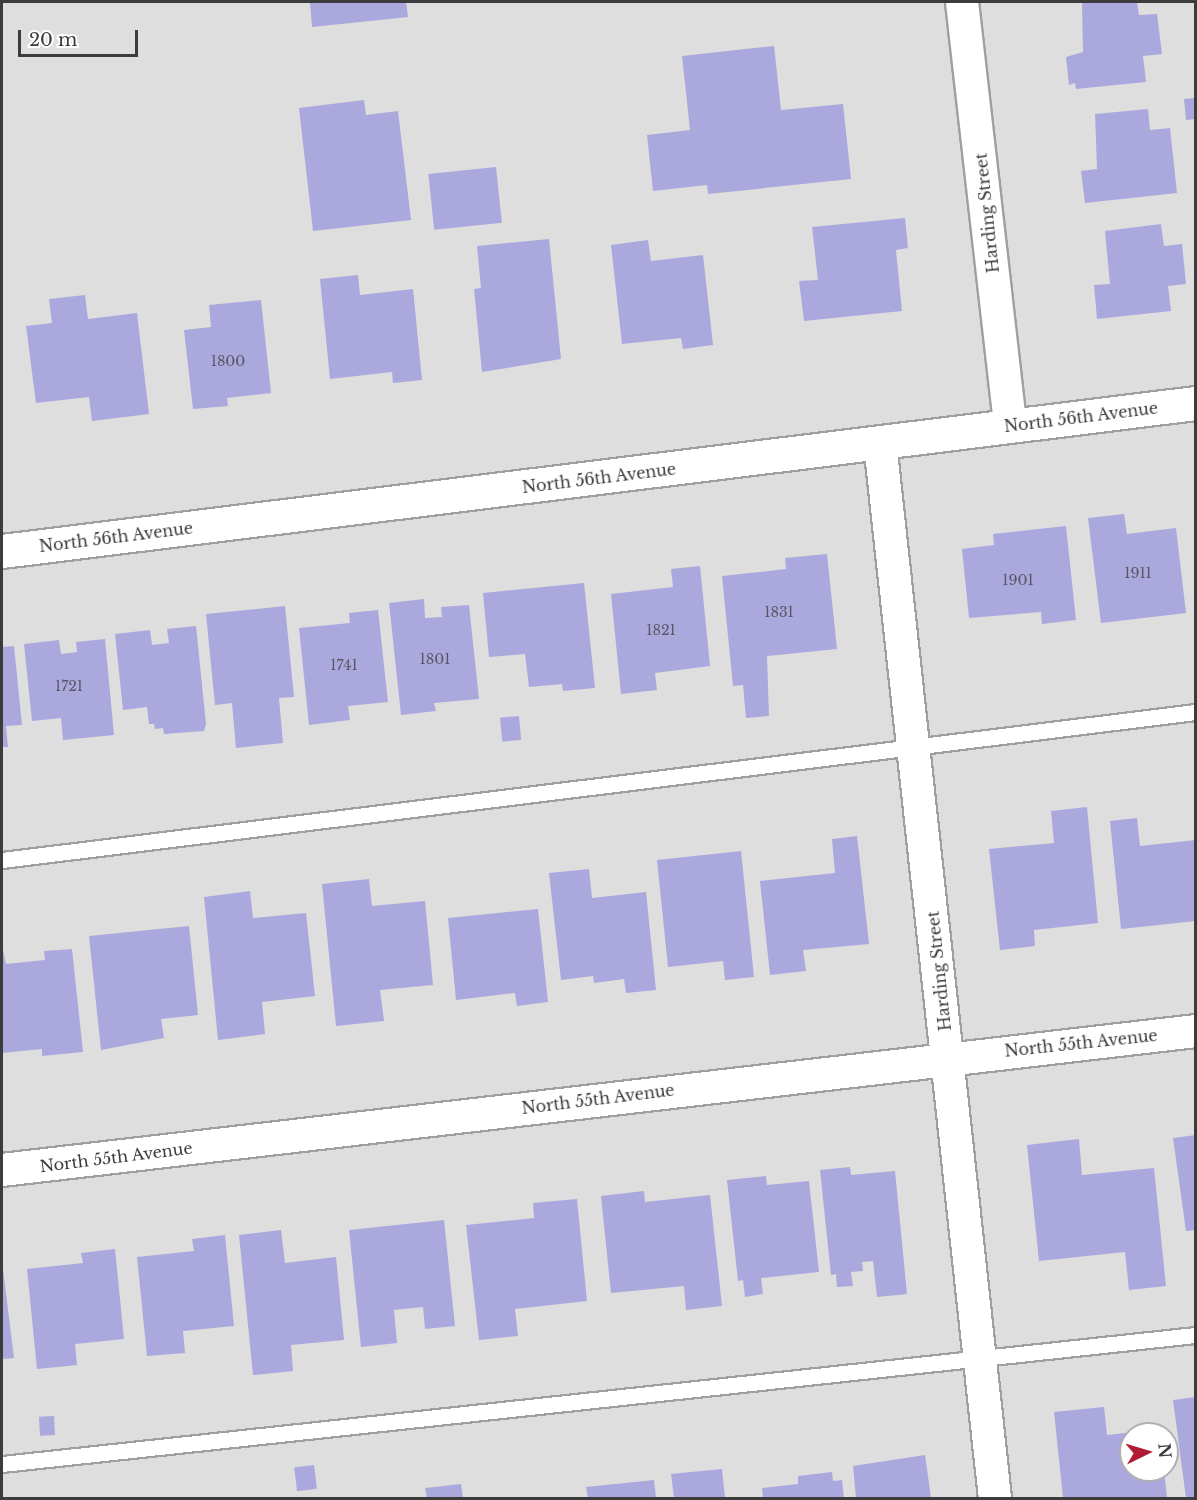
<!DOCTYPE html>
<html>
<head>
<meta charset="utf-8">
<style>
	body { margin:0 }
	#map { position:relative; width:1197px; height:1500px; overflow:hidden; background:#dededf; font-family:"Libre Baskerville",serif }
	div>[style] { position:absolute }
	[style*='--x'] { left:calc(var(--x)*1px); top:calc(var(--y)*1px); width:calc(var(--w)*1px); rotate:calc(var(--a)*1deg) }
	.building>* { inset:0; background:#aba8dd; transform-origin:0 0 }
	.roads { filter:drop-shadow(2px 0 #9f9fa0) drop-shadow(-2px 0 #9f9fa0) drop-shadow(0 2px #9f9fa0) drop-shadow(0 -2px #9f9fa0) }
	.lane>* { height:15px; margin:-7.5px; padding:0 7.5px; transform-origin:7.5px; border-radius:7.5px; background:#fff }
	.street>* { height:32px; margin:-16px; padding:0 16px; transform-origin:16px; border-radius:16px; background:#fff }
	.secondary>* { height:33px; margin:-16.5px; padding:0 16.5px; transform-origin:16.5px; border-radius:16.5px; background:#fff }
	span { translate:-50% -50%; white-space:nowrap; text-align:center; line-height:1.15; -webkit-text-stroke:4.5px #fff; paint-order:stroke }
	.number-label { font-size:14px; color:#585764 }
	.number-label span { -webkit-text-stroke-width:0 }
	.street-label { font-size:16px; color:#3c3c3c }
	.frame { position:absolute; inset:0; border:3px solid #3c3c3c; pointer-events:none }
	.north { position:absolute; left:1119px; top:1422px; width:60px; height:60px; box-sizing:border-box; background:#fff; border:2px solid #b1b1b1; border-radius:50%; rotate:85deg; font-size:16px; font-weight:700; line-height:24px; text-align:center; color:#3c3c3c }
	.north::after { content:''; display:block; margin:auto; width:21px; height:27px; background:#b01d33; clip-path:polygon(50% 0,100% 100%,50% 72%,0 100%) }
	.scale { position:absolute; left:18px; top:30px; width:120px; height:27px; box-sizing:border-box; border:3px solid #3c3c3c; border-top:0; padding-left:8px; font-size:18px; line-height:21px; white-space:nowrap; color:#3c3c3c; -webkit-text-stroke:4px #fff; paint-order:stroke }
</style>
</head>
<body>
<div id="map">
	<div class="building">
		<i style="clip-path:polygon(310px 2px,406px 2px,408px 17px,312px 27px)"></i>
		<i style="clip-path:polygon(1082px 2px,1137px 2px,1139px 15px,1157px 14px,1162px 54px,1143px 56px,1146px 82px,1076px 89px,1075px 83px,1069px 85px,1066px 57px,1083px 52px)"></i>
		<i style="clip-path:polygon(774px 46px,781px 110px,843px 104px,851px 179px,708px 194px,707px 185px,653px 191px,647px 135px,690px 130px,682px 56px)"></i>
		<i style="clip-path:polygon(1196px 98px,1196px 119px,1186px 120px,1184px 99px)"></i>
		<i style="clip-path:polygon(364px 100px,366px 115px,398px 111px,411px 220px,313px 231px,299px 108px)"></i>
		<i style="clip-path:polygon(1148px 109px,1150px 130px,1170px 128px,1177px 193px,1085px 203px,1081px 171px,1097px 169px,1095px 114px)"></i>
		<i style="left:496px;top:167px;width:56px;height:68px;rotate:84deg"></i>
		<i style="clip-path:polygon(905px 218px,908px 248px,896px 250px,902px 311px,804px 321px,799px 281px,818px 280px,812px 227px)"></i>
		<i style="clip-path:polygon(1161px 224px,1164px 246px,1182px 244px,1186px 284px,1168px 286px,1171px 311px,1097px 319px,1094px 285px,1110px 284px,1105px 231px)"></i>
		<i style="clip-path:polygon(549px 239px,561px 359px,482px 372px,474px 289px,481px 288px,477px 246px)"></i>
		<i style="clip-path:polygon(648px 240px,651px 261px,703px 255px,713px 345px,683px 349px,681px 338px,622px 344px,611px 245px)"></i>
		<i style="clip-path:polygon(358px 275px,360px 295px,413px 289px,422px 380px,393px 383px,392px 372px,330px 379px,320px 279px)"></i>
		<i style="clip-path:polygon(85px 295px,88px 319px,137px 313px,149px 414px,92px 421px,89px 397px,36px 403px,26px 326px,52px 323px,49px 299px)"></i>
		<i style="clip-path:polygon(261px 300px,271px 393px,227px 398px,228px 406px,193px 409px,184px 330px,211px 327px,209px 305px)"></i>
		<i style="clip-path:polygon(1124px 514px,1127px 534px,1176px 528px,1186px 613px,1101px 623px,1088px 518px)"></i>
		<i style="clip-path:polygon(1066px 526px,1076px 620px,1042px 624px,1041px 612px,969px 618px,962px 549px,994px 545px,993px 534px)"></i>
		<i style="clip-path:polygon(827px 554px,837px 649px,767px 656px,769px 716px,746px 718px,743px 685px,733px 686px,722px 576px,786px 569px,785px 558px)"></i>
		<i style="clip-path:polygon(700px 566px,710px 666px,655px 673px,657px 690px,621px 694px,611px 594px,673px 587px,671px 569px)"></i>
		<i style="clip-path:polygon(584px 583px,595px 688px,563px 691px,562px 684px,529px 687px,525px 654px,489px 657px,483px 593px)"></i>
		<i style="clip-path:polygon(424px 599px,425px 618px,442px 617px,441px 607px,469px 605px,479px 699px,434px 703px,436px 711px,401px 715px,389px 603px)"></i>
		<i style="clip-path:polygon(285px 606px,294px 697px,279px 698px,283px 743px,236px 748px,232px 703px,215px 705px,206px 614px)"></i>
		<i style="clip-path:polygon(378px 610px,388px 702px,348px 706px,350px 720px,309px 725px,299px 628px,350px 623px,349px 613px)"></i>
		<i style="clip-path:polygon(196px 626px,206px 724px,204px 731px,164px 734px,163px 728px,155px 729px,154px 724px,149px 724px,147px 707px,123px 710px,115px 634px,150px 630px,152px 645px,169px 643px,167px 629px)"></i>
		<i style="clip-path:polygon(105px 639px,114px 735px,63px 740px,61px 718px,32px 721px,24px 644px,59px 640px,61px 654px,77px 652px,76px 642px)"></i>
		<i style="clip-path:polygon(14px 646px,22px 725px,6px 726px,8px 747px,2px 747px,2px 647px)"></i>
		<i style="left:519px;top:716px;width:24px;height:19px;rotate:85deg"></i>
		<i style="clip-path:polygon(1087px 807px,1098px 923px,1034px 930px,1035px 946px,1000px 950px,989px 849px,1054px 843px,1051px 811px)"></i>
		<i style="clip-path:polygon(1137px 818px,1140px 846px,1196px 840px,1196px 921px,1121px 929px,1110px 821px)"></i>
		<i style="clip-path:polygon(857px 836px,869px 944px,803px 950px,806px 971px,770px 975px,760px 881px,835px 873px,832px 839px)"></i>
		<i style="clip-path:polygon(741px 851px,754px 977px,725px 980px,723px 961px,668px 967px,657px 860px)"></i>
		<i style="clip-path:polygon(589px 869px,592px 898px,646px 892px,656px 990px,626px 993px,624px 979px,594px 983px,593px 976px,561px 980px,549px 873px)"></i>
		<i style="clip-path:polygon(369px 879px,372px 906px,425px 901px,433px 985px,380px 990px,384px 1021px,336px 1026px,322px 884px)"></i>
		<i style="clip-path:polygon(250px 891px,253px 918px,306px 913px,315px 996px,262px 1002px,265px 1034px,218px 1040px,204px 897px)"></i>
		<i style="clip-path:polygon(538px 909px,548px 1002px,517px 1006px,515px 993px,456px 1000px,448px 918px)"></i>
		<i style="clip-path:polygon(189px 926px,198px 1015px,161px 1019px,164px 1038px,101px 1050px,89px 936px)"></i>
		<i style="clip-path:polygon(2px 945px,6px 964px,45px 960px,44px 951px,72px 949px,83px 1052px,42px 1056px,42px 1049px,2px 1053px)"></i>
		<i style="clip-path:polygon(1196px 1135px,1196px 1230px,1186px 1231px,1173px 1138px)"></i>
		<i style="clip-path:polygon(1079px 1139px,1082px 1175px,1154px 1168px,1166px 1286px,1129px 1290px,1125px 1252px,1039px 1261px,1027px 1145px)"></i>
		<i style="clip-path:polygon(850px 1167px,851px 1175px,895px 1171px,907px 1294px,877px 1297px,873px 1261px,862px 1262px,863px 1271px,851px 1272px,853px 1286px,837px 1287px,836px 1274px,831px 1275px,820px 1170px)"></i>
		<i style="clip-path:polygon(766px 1176px,767px 1185px,809px 1181px,819px 1272px,761px 1278px,763px 1294px,745px 1297px,743px 1280px,738px 1281px,727px 1180px)"></i>
		<i style="clip-path:polygon(644px 1191px,645px 1202px,710px 1195px,722px 1306px,686px 1310px,684px 1286px,611px 1293px,601px 1196px)"></i>
		<i style="clip-path:polygon(577px 1199px,587px 1301px,515px 1309px,518px 1336px,479px 1340px,466px 1225px,534px 1218px,533px 1203px)"></i>
		<i style="clip-path:polygon(444px 1220px,455px 1326px,425px 1329px,423px 1307px,394px 1310px,397px 1343px,361px 1347px,349px 1230px)"></i>
		<i style="clip-path:polygon(281px 1230px,285px 1263px,336px 1257px,344px 1340px,291px 1345px,293px 1371px,253px 1375px,239px 1235px)"></i>
		<i style="clip-path:polygon(225px 1235px,234px 1326px,183px 1331px,185px 1353px,147px 1356px,137px 1257px,194px 1251px,192px 1239px)"></i>
		<i style="clip-path:polygon(115px 1249px,124px 1339px,75px 1344px,77px 1365px,37px 1369px,27px 1269px,83px 1263px,81px 1253px)"></i>
		<i style="clip-path:polygon(2px 1261px,14px 1358px,2px 1359px)"></i>
		<i style="clip-path:polygon(1196px 1397px,1196px 1498px,1186px 1498px,1173px 1400px)"></i>
		<i style="clip-path:polygon(1104px 1407px,1107px 1435px,1160px 1429px,1160px 1434px,1131px 1434px,1131px 1470px,1164px 1470px,1167px 1498px,1063px 1498px,1054px 1412px)"></i>
		<i style="left:54px;top:1416px;width:19px;height:15px;rotate:87deg"></i>
		<i style="clip-path:polygon(925px 1455px,931px 1498px,856px 1498px,853px 1466px)"></i>
		<i style="left:314px;top:1465px;width:24px;height:20px;rotate:83deg"></i>
		<i style="clip-path:polygon(722px 1469px,725px 1498px,674px 1498px,671px 1474px)"></i>
		<i style="clip-path:polygon(832px 1472px,833px 1481px,842px 1480px,844px 1498px,763px 1498px,762px 1488px,798px 1484px,798px 1476px)"></i>
		<i style="clip-path:polygon(654px 1480px,656px 1498px,588px 1498px,586px 1487px)"></i>
		<i style="clip-path:polygon(461px 1484px,463px 1498px,427px 1498px,425px 1488px)"></i>
	</div>
	<div class="roads">
		<div class="lane">
			<i style="--x:2;--y:860;--w:1203;--a:-7.07"></i>
			<i style="--x:2;--y:1464;--w:1201;--a:-6.17"></i>
		</div>
		<div class="street">
			<i style="--x:962;--y:2;--w:426;--a:83.5"></i>
			<i style="--x:880;--y:443;--w:1061;--a:83.78"></i>
			<i style="--x:2;--y:1170;--w:1202;--a:-6.64"></i>
		</div>
		<div class="secondary">
			<i style="--x:2;--y:551;--w:1203;--a:-7.07"></i>
		</div>
	</div>
	<div class="number-label">
		<span style="left:228px;top:361px">1800</span>
		<span style="left:1138px;top:573px">1911</span>
		<span style="left:1018px;top:580px">1901</span>
		<span style="left:779px;top:612px">1831</span>
		<span style="left:661px;top:630px">1821</span>
		<span style="left:435px;top:659px">1801</span>
		<span style="left:344px;top:665px">1741</span>
		<span style="left:69px;top:686px">1721</span>
	</div>
	<div class="street-label">
		<span style="left:987px;top:213px;rotate:-96deg">Harding Street</span>
		<span style="left:1081px;top:417px;rotate:-7deg">North 56th Avenue</span>
		<span style="left:599px;top:478px;rotate:-7deg">North 56th Avenue</span>
		<span style="left:116px;top:537px;rotate:-7deg">North 56th Avenue</span>
		<span style="left:939px;top:971px;rotate:-96deg">Harding Street</span>
		<span style="left:1081px;top:1043px;rotate:-6deg">North 55th Avenue</span>
		<span style="left:598px;top:1099px;rotate:-7deg">North 55th Avenue</span>
		<span style="left:116px;top:1157px;rotate:-7deg">North 55th Avenue</span>
	</div>
	<div class="frame"></div>
	<div class="north">N</div>
	<div class="scale">20 m</div>
</div>
</body>
</html>
